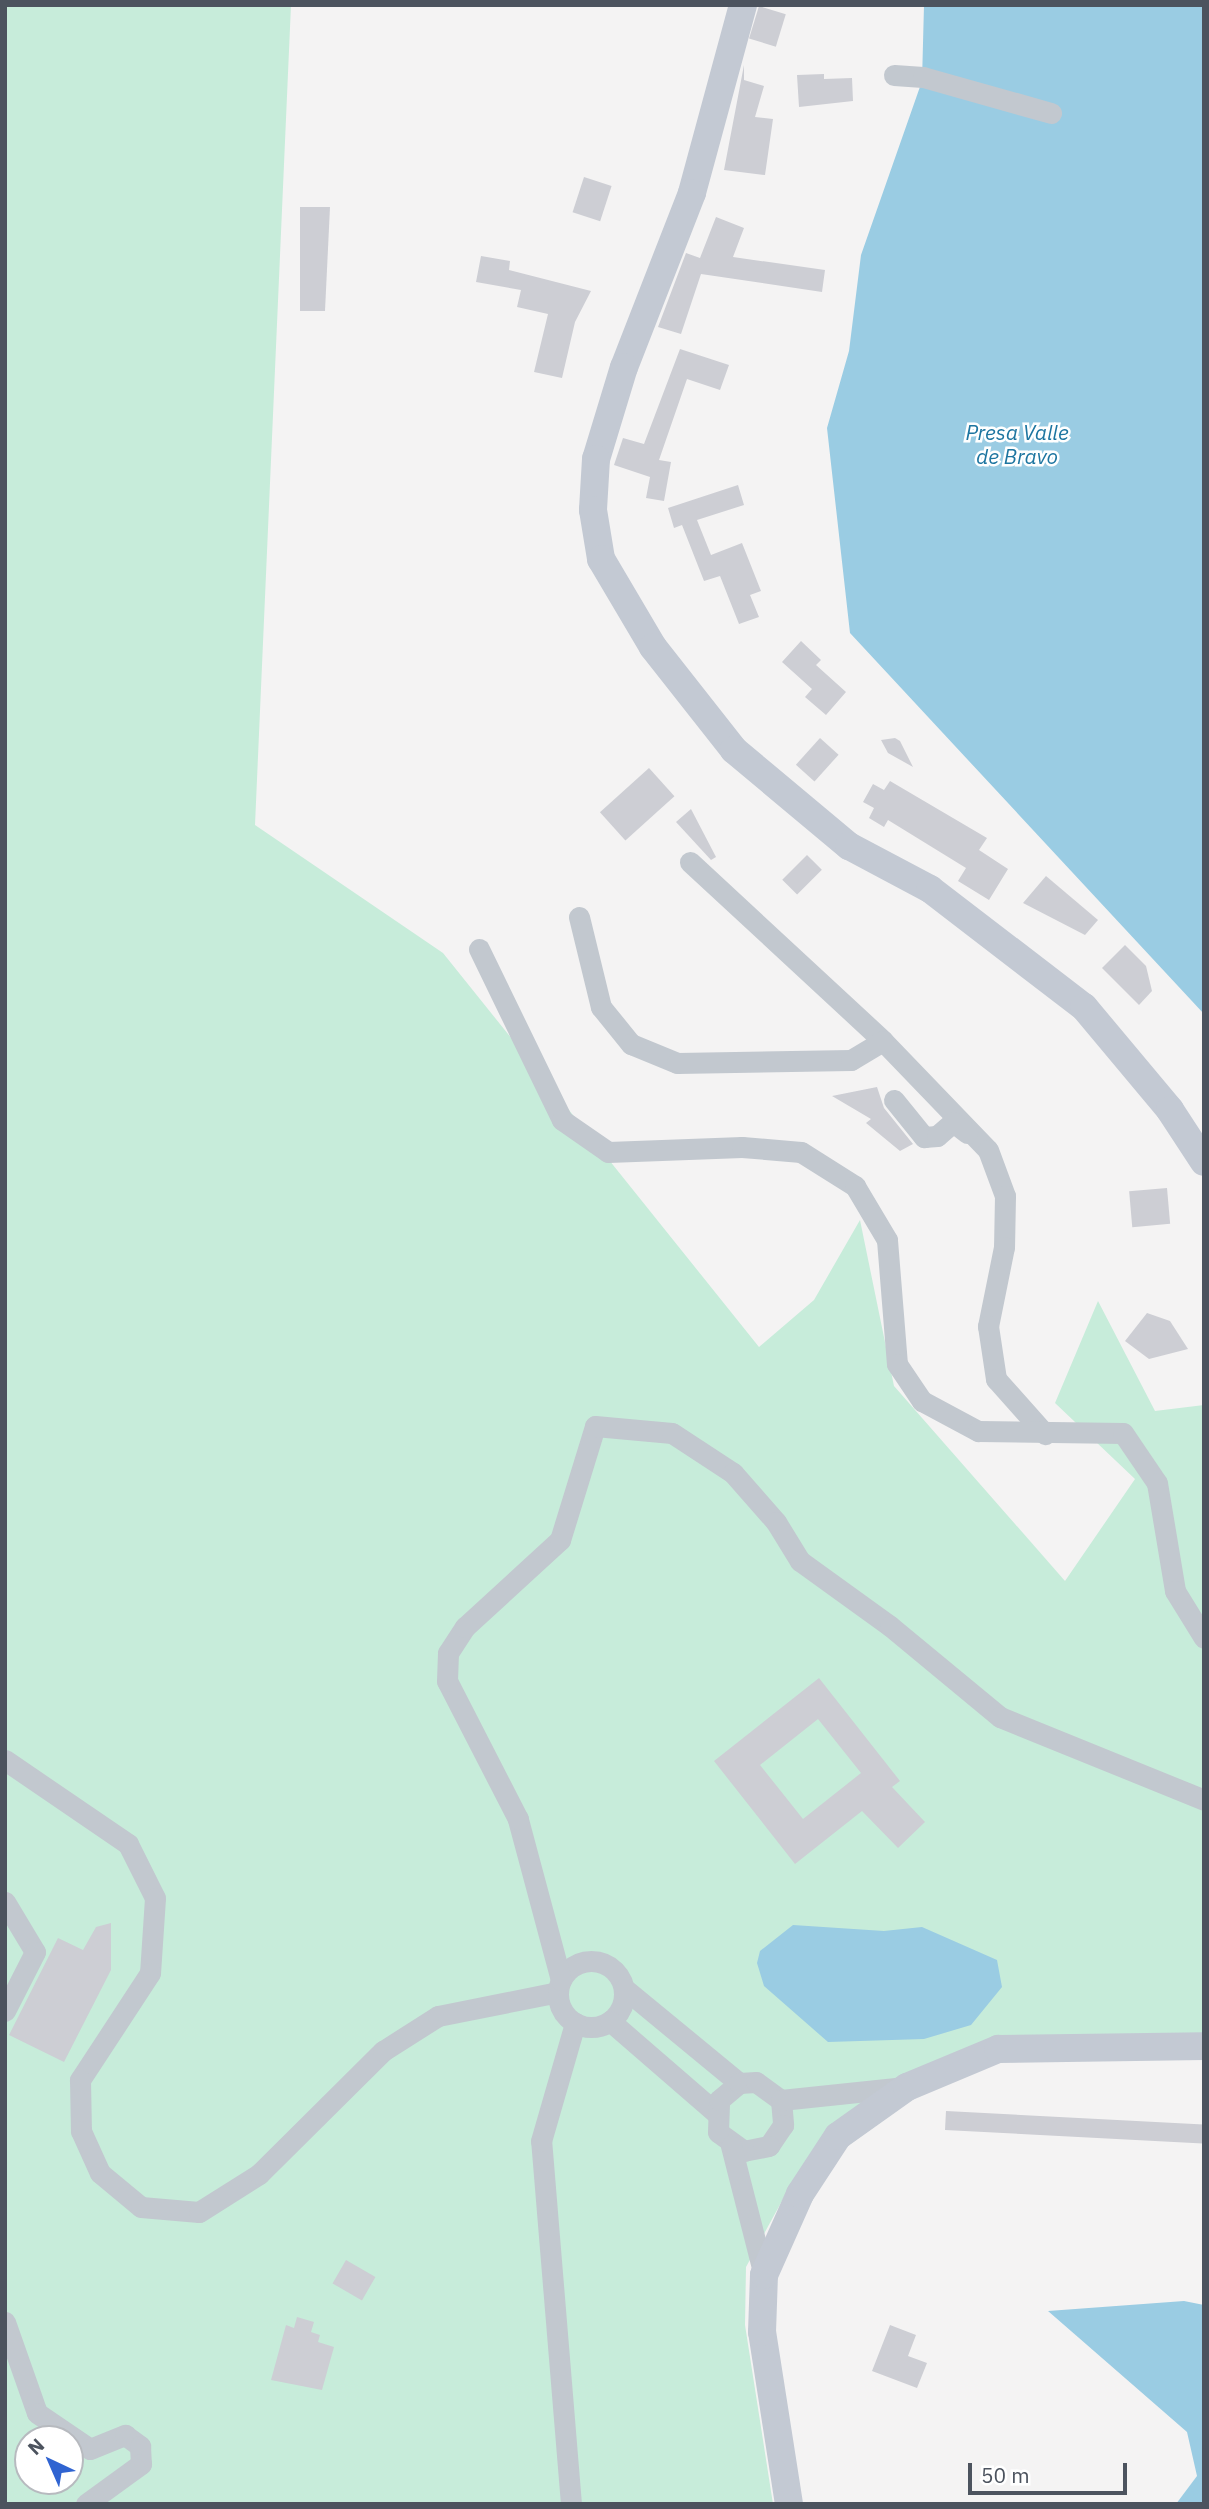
<!DOCTYPE html>
<html>
<head>
<meta charset="utf-8">
<style>
	body { margin:0 }
	#map { position:relative; width:1209px; height:2509px; overflow:hidden; background:#f4f3f3; font-family:"IBM Plex Sans",sans-serif }
	div>[style] { position:absolute }
	[style*='--x'] { left:calc(var(--x)*1px); top:calc(var(--y)*1px); width:calc(var(--w)*1px); rotate:calc(var(--a)*1deg) }
	.green>* { inset:0; background:#c7ecda }
	.water>* { inset:0; background:#9acce3 }
	.building>* { inset:0; background:#cdced4; transform-origin:0 0 }
	.street>* { height:21px; margin:-10.5px; padding:0 10.5px; transform-origin:10.5px; border-radius:10.5px; background:#c2c8cf }
	.street>.ring { margin:-10.5px; padding:0; box-sizing:content-box; background:none; border:21px solid #c2c8cf; border-radius:50% }
	.secondary>* { height:28px; margin:-14px; padding:0 14px; transform-origin:14px; border-radius:14px; background:#c3c9d3 }
	span { translate:-50% -50%; white-space:nowrap; text-align:center; line-height:1.15; -webkit-text-stroke:5px #fff; paint-order:stroke }
	.water-label { font-size:21px; color:#1d75a0; font-style:italic }
	.frame { position:absolute; inset:0; border:7px solid #4c535e; pointer-events:none }
	.north { position:absolute; left:14px; top:2425px; width:70px; height:70px; box-sizing:border-box; background:#fff; border:2px solid #b7babf; border-radius:50%; rotate:316deg; font-size:19px; font-weight:700; line-height:28px; text-align:center; color:#4c535e }
	.north::after { content:''; display:block; margin:auto; width:24px; height:32px; background:#3064d1; clip-path:polygon(50% 0,100% 100%,50% 72%,0 100%) }
	.scale { position:absolute; left:968px; top:2463px; width:159px; height:32px; box-sizing:border-box; border:4px solid #4c535e; border-top:0; padding-left:9px; font-size:21px; line-height:24px; white-space:nowrap; color:#4c535e; -webkit-text-stroke:5px #fff; paint-order:stroke }
</style>
</head>
<body>
<div id="map">
	<div class="green">
		<i style="clip-path:polygon(evenodd,5px 5px,291px 5px,255px 825px,443px 953px,759px 1347px,814px 1300px,860px 1220px,894px 1386px,1065px 1581px,1135px 1479px,1055px 1403px,1098px 1301px,1155px 1411px,1204px 1405px,1204px 2040px,995px 2040px,789px 2188px,746px 2267px,745px 2325px,773px 2504px,5px 2504px,5px 5px,28px 2439px,70px 2439px,70px 2481px,28px 2481px,28px 2439px)"></i>
	</div>
	<div class="water">
		<i style="clip-path:polygon(924px 5px,1204px 5px,1204px 1014px,850px 633px,827px 428px,849px 351px,861px 255px,922px 81px)"></i>
		<i style="clip-path:polygon(793px 1925px,884px 1931px,922px 1927px,997px 1960px,1002px 1987px,971px 2025px,924px 2039px,828px 2042px,764px 1986px,757px 1963px,760px 1951px)"></i>
		<i style="clip-path:polygon(1184px 2301px,1204px 2305px,1204px 2504px,1176px 2504px,1197px 2476px,1187px 2432px,1048px 2311px)"></i>
	</div>
	<div class="building">
		<i style="left:759px;top:6px;width:28px;height:34px;rotate:17deg"></i>
		<i style="clip-path:polygon(744px 65px,744px 80px,764px 86px,755px 117px,773px 119px,765px 175px,724px 170px)"></i>
		<i style="clip-path:polygon(824px 74px,824px 79px,852px 78px,853px 101px,799px 107px,797px 75px)"></i>
		<i style="left:584px;top:177px;width:29px;height:37px;rotate:18deg"></i>
		<i style="clip-path:polygon(300px 207px,330px 207px,325px 311px,300px 311px)"></i>
		<i style="clip-path:polygon(716px 217px,744px 228px,733px 257px,825px 270px,822px 292px,701px 274px,681px 334px,658px 327px,686px 253px,700px 258px)"></i>
		<i style="clip-path:polygon(481px 256px,510px 261px,509px 270px,591px 291px,575px 322px,562px 378px,534px 372px,548px 314px,517px 307px,521px 290px,476px 282px)"></i>
		<i style="clip-path:polygon(680px 349px,729px 365px,720px 390px,687px 379px,659px 460px,671px 462px,664px 501px,646px 498px,650px 477px,614px 465px,623px 438px,644px 444px)"></i>
		<i style="clip-path:polygon(738px 485px,744px 505px,697px 520px,711px 555px,742px 543px,761px 591px,750px 595px,759px 617px,739px 624px,720px 576px,704px 581px,682px 525px,674px 528px,668px 508px)"></i>
		<i style="clip-path:polygon(801px 641px,821px 660px,816px 665px,846px 692px,826px 715px,805px 697px,812px 689px,782px 662px)"></i>
		<i style="left:820px;top:738px;width:25px;height:36px;rotate:42deg"></i>
		<i style="clip-path:polygon(895px 738px,900px 741px,913px 767px,888px 753px,881px 740px)"></i>
		<i style="left:649px;top:768px;width:38px;height:66px;rotate:48deg"></i>
		<i style="clip-path:polygon(890px 781px,987px 838px,979px 850px,1008px 869px,989px 900px,958px 881px,966px 868px,888px 820px,884px 827px,869px 818px,874px 808px,863px 802px,873px 784px,884px 790px)"></i>
		<i style="clip-path:polygon(691px 809px,716px 857px,711px 860px,676px 822px)"></i>
		<i style="left:807px;top:855px;width:21px;height:35px;rotate:45deg"></i>
		<i style="clip-path:polygon(1046px 876px,1098px 920px,1085px 935px,1023px 903px)"></i>
		<i style="clip-path:polygon(1125px 945px,1146px 966px,1152px 991px,1139px 1005px,1102px 968px)"></i>
		<i style="clip-path:polygon(877px 1087px,884px 1108px,913px 1144px,900px 1151px,866px 1123px,871px 1119px,832px 1096px)"></i>
		<i style="left:1167px;top:1188px;width:36px;height:38px;rotate:85deg"></i>
		<i style="clip-path:polygon(1147px 1313px,1170px 1321px,1188px 1349px,1149px 1359px,1125px 1341px)"></i>
		<i style="clip-path:polygon(evenodd,819px 1678px,900px 1781px,892px 1787px,925px 1822px,898px 1848px,862px 1811px,795px 1864px,714px 1761px,819px 1678px,818px 1719px,861px 1773px,803px 1819px,760px 1765px,818px 1719px)"></i>
		<i style="clip-path:polygon(111px 1923px,111px 1970px,64px 2062px,9px 2035px,58px 1938px,83px 1950px,96px 1927px)"></i>
		<i style="left:946px;top:2111px;width:258px;height:19px;rotate:3deg"></i>
		<i style="left:346px;top:2260px;width:34px;height:27px;rotate:30deg"></i>
		<i style="clip-path:polygon(297px 2317px,314px 2322px,311px 2332px,320px 2335px,318px 2342px,334px 2347px,322px 2390px,271px 2380px,286px 2325px,294px 2328px)"></i>
		<i style="clip-path:polygon(890px 2325px,916px 2335px,908px 2356px,927px 2363px,917px 2388px,872px 2371px)"></i>
	</div>
	<div class="street">
		<i style="--x:894;--y:75;--w:29;--a:4"></i>
		<i style="--x:923;--y:77;--w:133;--a:15.7"></i>
		<i style="--x:690;--y:862;--w:263;--a:42.8"></i>
		<i style="--x:883;--y:1041;--w:151;--a:46.1"></i>
		<i style="--x:988;--y:1150;--w:49;--a:69.7"></i>
		<i style="--x:1005;--y:1196;--w:51;--a:91.1"></i>
		<i style="--x:1004;--y:1247;--w:81;--a:101.4"></i>
		<i style="--x:988;--y:1326;--w:54;--a:81.4"></i>
		<i style="--x:996;--y:1379;--w:74;--a:48.3"></i>
		<i style="--x:579;--y:917;--w:93;--a:76.3"></i>
		<i style="--x:601;--y:1007;--w:48;--a:51"></i>
		<i style="--x:631;--y:1044;--w:50;--a:22.4"></i>
		<i style="--x:677;--y:1063;--w:174;--a:-1"></i>
		<i style="--x:851;--y:1060;--w:37;--a:-31"></i>
		<i style="--x:479;--y:949;--w:190;--a:64.1"></i>
		<i style="--x:562;--y:1120;--w:56;--a:34.8"></i>
		<i style="--x:608;--y:1152;--w:134;--a:-2.1"></i>
		<i style="--x:742;--y:1147;--w:59;--a:4.8"></i>
		<i style="--x:801;--y:1152;--w:64;--a:32.2"></i>
		<i style="--x:855;--y:1186;--w:63;--a:59.3"></i>
		<i style="--x:887;--y:1240;--w:124;--a:85.4"></i>
		<i style="--x:897;--y:1364;--w:45;--a:56"></i>
		<i style="--x:922;--y:1401;--w:64;--a:28.2"></i>
		<i style="--x:978;--y:1431;--w:145;--a:0.8"></i>
		<i style="--x:1123;--y:1433;--w:60;--a:55.8"></i>
		<i style="--x:1157;--y:1483;--w:109;--a:80.5"></i>
		<i style="--x:1175;--y:1591;--w:55;--a:58.3"></i>
		<i style="--x:894;--y:1100;--w:48;--a:51"></i>
		<i style="--x:924;--y:1137;--w:13;--a:-4"></i>
		<i style="--x:937;--y:1136;--w:21;--a:-41"></i>
		<i style="--x:953;--y:1122;--w:18;--a:38"></i>
		<i style="--x:5;--y:1760;--w:149;--a:34.3"></i>
		<i style="--x:128;--y:1844;--w:60;--a:63.4"></i>
		<i style="--x:155;--y:1898;--w:75;--a:93.8"></i>
		<i style="--x:150;--y:1973;--w:128;--a:123.2"></i>
		<i style="--x:80;--y:2080;--w:51;--a:88.9"></i>
		<i style="--x:81;--y:2131;--w:46;--a:65.7"></i>
		<i style="--x:100;--y:2173;--w:53;--a:39.7"></i>
		<i style="--x:141;--y:2207;--w:58;--a:4.9"></i>
		<i style="--x:199;--y:2212;--w:71;--a:-32.3"></i>
		<i style="--x:259;--y:2174;--w:175;--a:-44.8"></i>
		<i style="--x:383;--y:2051;--w:65;--a:-32.5"></i>
		<i style="--x:438;--y:2016;--w:122;--a:-11.3"></i>
		<i style="--x:5;--y:1902;--w:58;--a:59"></i>
		<i style="--x:35;--y:1952;--w:66;--a:117"></i>
		<i class="ring" style="left:558px;top:1961px;width:45px;height:45px"></i>
		<i style="--x:561;--y:1980;--w:167;--a:-105"></i>
		<i style="--x:518;--y:1819;--w:155;--a:-117.2"></i>
		<i style="--x:447;--y:1681;--w:28;--a:-88"></i>
		<i style="--x:448;--y:1653;--w:31;--a:-57"></i>
		<i style="--x:465;--y:1627;--w:129;--a:-42.5"></i>
		<i style="--x:560;--y:1540;--w:119;--a:-72.9"></i>
		<i style="--x:595;--y:1426;--w:77;--a:5.2"></i>
		<i style="--x:672;--y:1433;--w:73;--a:33.3"></i>
		<i style="--x:733;--y:1473;--w:65;--a:48.7"></i>
		<i style="--x:776;--y:1522;--w:46;--a:58.4"></i>
		<i style="--x:800;--y:1561;--w:111;--a:35.8"></i>
		<i style="--x:890;--y:1626;--w:143;--a:39.6"></i>
		<i style="--x:1000;--y:1717;--w:220;--a:22.1"></i>
		<i style="--x:625;--y:1989;--w:148;--a:39.5"></i>
		<i style="--x:610;--y:2021;--w:139;--a:40.9"></i>
		<i style="--x:781;--y:2100;--w:25;--a:85"></i>
		<i style="--x:783;--y:2125;--w:25;--a:124"></i>
		<i style="--x:769;--y:2146;--w:25;--a:169"></i>
		<i style="--x:744;--y:2151;--w:32;--a:-144"></i>
		<i style="--x:718;--y:2132;--w:32;--a:-88"></i>
		<i style="--x:719;--y:2100;--w:26;--a:-40"></i>
		<i style="--x:739;--y:2083;--w:17;--a:-3"></i>
		<i style="--x:756;--y:2082;--w:31;--a:36"></i>
		<i style="--x:781;--y:2100;--w:125;--a:-6"></i>
		<i style="--x:731;--y:2146;--w:133;--a:75.7"></i>
		<i style="--x:5;--y:2322;--w:96;--a:70.6"></i>
		<i style="--x:37;--y:2413;--w:64;--a:34.2"></i>
		<i style="--x:90;--y:2449;--w:38;--a:-22"></i>
		<i style="--x:125;--y:2435;--w:19;--a:36"></i>
		<i style="--x:140;--y:2446;--w:18;--a:87"></i>
		<i style="--x:141;--y:2464;--w:68;--a:144"></i>
		<i style="--x:571;--y:2504;--w:364;--a:-94.7"></i>
		<i style="--x:541;--y:2141;--w:123;--a:-73.9"></i>
	</div>
	<div class="secondary">
		<i style="--x:743;--y:5;--w:195;--a:105.2"></i>
		<i style="--x:692;--y:193;--w:187;--a:111.3"></i>
		<i style="--x:624;--y:367;--w:96;--a:106.9"></i>
		<i style="--x:596;--y:459;--w:51;--a:93.4"></i>
		<i style="--x:593;--y:510;--w:50;--a:80.7"></i>
		<i style="--x:601;--y:559;--w:102;--a:59.4"></i>
		<i style="--x:653;--y:647;--w:131;--a:51.8"></i>
		<i style="--x:734;--y:750;--w:150;--a:39.9"></i>
		<i style="--x:849;--y:846;--w:92;--a:28"></i>
		<i style="--x:930;--y:889;--w:194;--a:37.5"></i>
		<i style="--x:1084;--y:1007;--w:134;--a:50.1"></i>
		<i style="--x:1170;--y:1110;--w:62;--a:56.8"></i>
		<i style="--x:789;--y:2504;--w:174;--a:-98.9"></i>
		<i style="--x:762;--y:2332;--w:57;--a:-88"></i>
		<i style="--x:764;--y:2275;--w:89;--a:-66"></i>
		<i style="--x:800;--y:2194;--w:69;--a:-56.8"></i>
		<i style="--x:838;--y:2136;--w:85;--a:-35.4"></i>
		<i style="--x:907;--y:2087;--w:99;--a:-22.7"></i>
		<i style="--x:998;--y:2049;--w:206;--a:-0.8"></i>
	</div>
	<div class="water-label">
		<span style="left:1017px;top:444px">Presa Valle<br>de Bravo</span>
	</div>
	<div class="frame"></div>
	<div class="north">N</div>
	<div class="scale">50 m</div>
</div>
</body>
</html>
